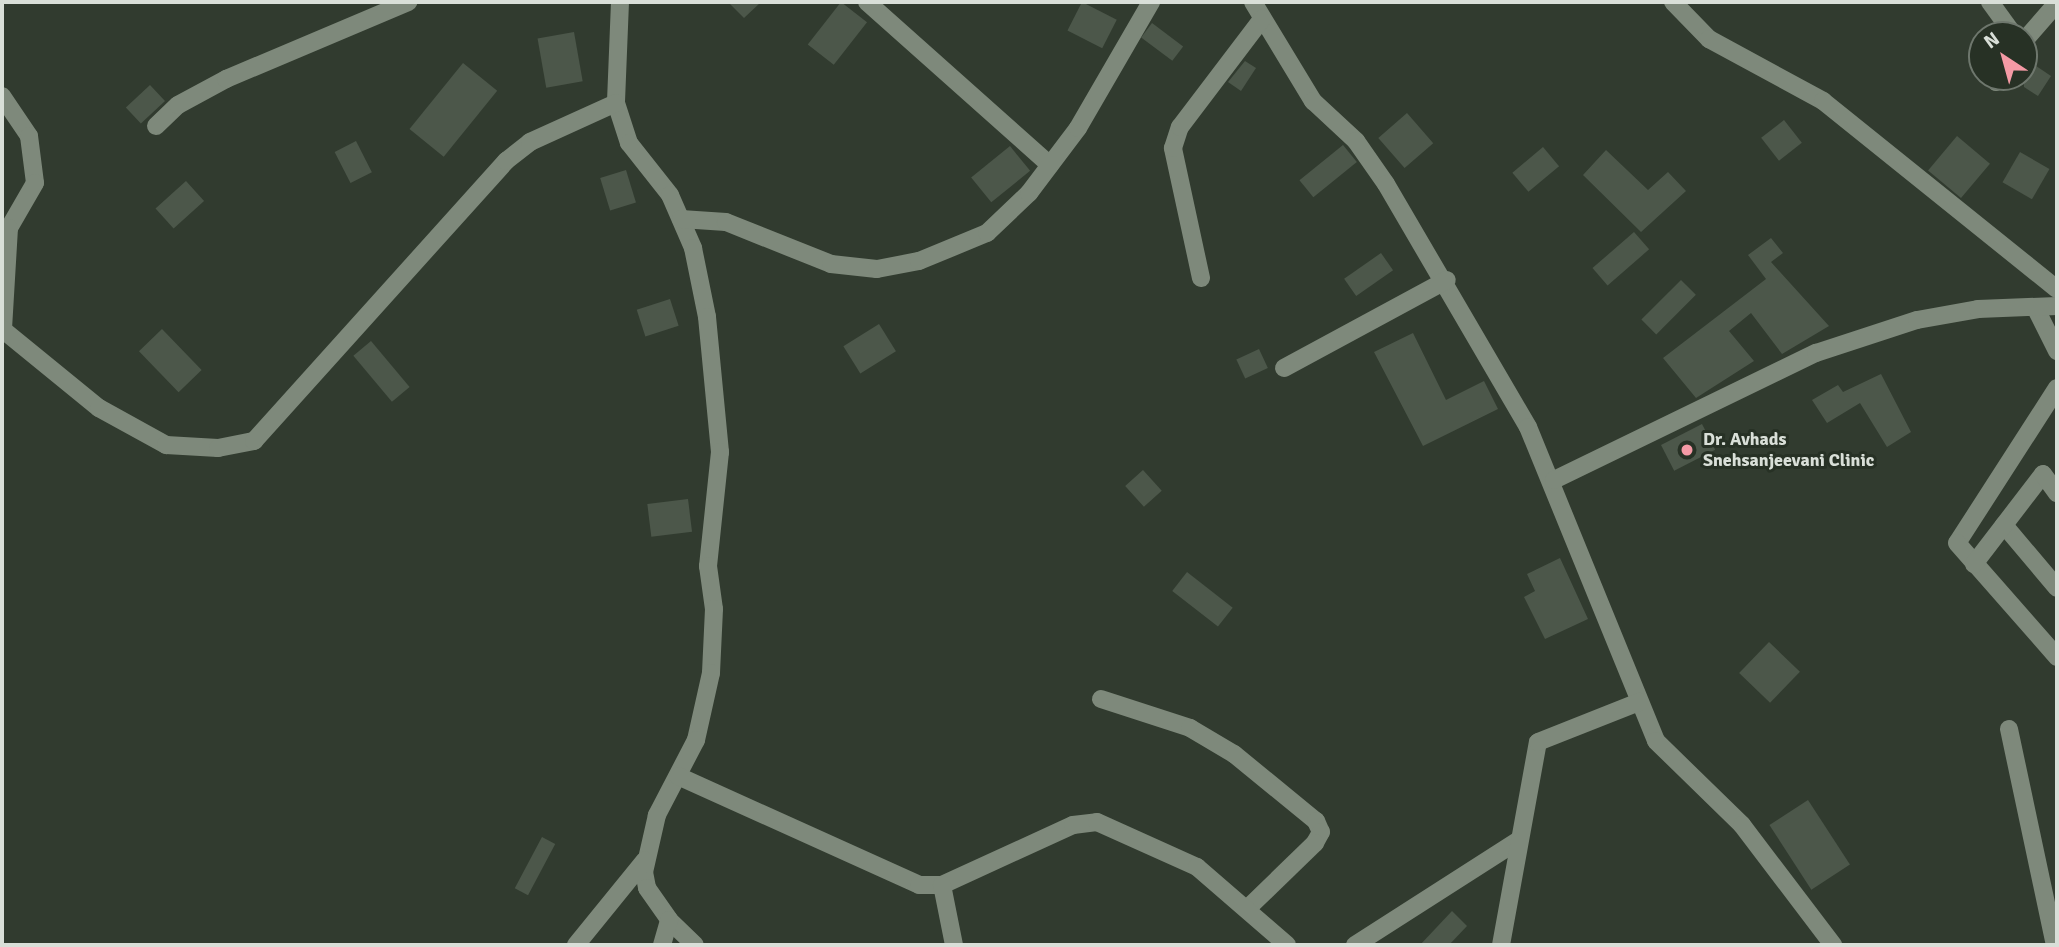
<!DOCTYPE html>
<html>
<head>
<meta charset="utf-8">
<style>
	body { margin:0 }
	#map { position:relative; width:2059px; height:947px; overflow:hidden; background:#313b2f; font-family:Signika,sans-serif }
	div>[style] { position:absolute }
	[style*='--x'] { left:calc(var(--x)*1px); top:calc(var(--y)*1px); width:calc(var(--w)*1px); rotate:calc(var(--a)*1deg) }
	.building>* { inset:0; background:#4c574a; transform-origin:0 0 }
	.minor>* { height:18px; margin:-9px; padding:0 9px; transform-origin:9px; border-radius:9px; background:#7e897b }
	.dots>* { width:19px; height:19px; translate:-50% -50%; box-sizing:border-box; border:4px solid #273125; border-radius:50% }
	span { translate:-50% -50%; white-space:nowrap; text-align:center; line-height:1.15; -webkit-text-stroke:6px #273125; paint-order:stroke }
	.poi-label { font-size:18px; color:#d9dfd8; font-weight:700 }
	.left { translate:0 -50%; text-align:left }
	.frame { position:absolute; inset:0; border:4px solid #d9dfd8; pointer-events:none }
	.north { position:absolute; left:1968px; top:21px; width:70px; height:70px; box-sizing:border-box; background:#273125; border:2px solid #6e776d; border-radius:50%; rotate:324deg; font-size:19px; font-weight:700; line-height:28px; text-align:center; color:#d9dfd8 }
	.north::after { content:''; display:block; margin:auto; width:24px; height:32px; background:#f49aa5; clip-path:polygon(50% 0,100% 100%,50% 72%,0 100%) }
</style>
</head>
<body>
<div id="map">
	<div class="building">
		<i style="clip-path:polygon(728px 2px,761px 2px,744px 18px)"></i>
		<i style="left:841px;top:2px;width:33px;height:54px;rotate:38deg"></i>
		<i style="left:1082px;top:2px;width:39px;height:32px;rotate:27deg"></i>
		<i style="left:1152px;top:23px;width:39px;height:18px;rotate:37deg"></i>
		<i style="left:574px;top:32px;width:50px;height:37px;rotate:80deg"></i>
		<i style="clip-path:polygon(2024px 58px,2051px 76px,2038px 96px,2024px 87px)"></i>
		<i style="clip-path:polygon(1245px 61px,1256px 68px,1241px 91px,1228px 82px)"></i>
		<i style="left:463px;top:63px;width:44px;height:85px;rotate:39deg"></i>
		<i style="left:150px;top:85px;width:22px;height:33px;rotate:47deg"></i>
		<i style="left:1407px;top:113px;width:40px;height:38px;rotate:49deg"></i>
		<i style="left:1784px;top:120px;width:29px;height:29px;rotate:52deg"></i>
		<i style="left:1957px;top:136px;width:43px;height:45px;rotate:40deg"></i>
		<i style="left:356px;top:141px;width:35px;height:24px;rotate:63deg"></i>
		<i style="left:1343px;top:145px;width:22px;height:56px;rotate:51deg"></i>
		<i style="left:1010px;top:146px;width:32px;height:50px;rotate:51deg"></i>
		<i style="left:1543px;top:147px;width:25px;height:40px;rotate:50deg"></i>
		<i style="clip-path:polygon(1606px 150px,1648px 190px,1668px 172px,1686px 191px,1641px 232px,1583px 175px)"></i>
		<i style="left:2020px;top:152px;width:34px;height:35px;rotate:30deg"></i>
		<i style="left:626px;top:170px;width:34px;height:27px;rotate:73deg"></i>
		<i style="left:186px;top:181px;width:27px;height:41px;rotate:48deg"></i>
		<i style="left:1634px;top:232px;width:23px;height:55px;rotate:49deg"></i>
		<i style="clip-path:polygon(1771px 238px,1783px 253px,1771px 262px,1829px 326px,1782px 354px,1751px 313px,1729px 331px,1754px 361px,1696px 398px,1663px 358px,1766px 279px,1748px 255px)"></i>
		<i style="left:1381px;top:253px;width:21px;height:45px;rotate:55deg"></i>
		<i style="left:1681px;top:280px;width:21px;height:56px;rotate:45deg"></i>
		<i style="left:670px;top:299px;width:28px;height:35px;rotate:72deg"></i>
		<i style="left:879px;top:324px;width:32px;height:42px;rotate:58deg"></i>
		<i style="left:162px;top:329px;width:57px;height:32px;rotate:46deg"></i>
		<i style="clip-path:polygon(1413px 333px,1446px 400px,1484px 381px,1498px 409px,1423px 446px,1374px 352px)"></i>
		<i style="left:371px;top:341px;width:60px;height:23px;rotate:50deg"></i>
		<i style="left:1259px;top:349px;width:21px;height:25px;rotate:65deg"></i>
		<i style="clip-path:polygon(1881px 374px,1911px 432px,1887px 447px,1860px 403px,1827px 423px,1812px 400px,1838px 385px,1843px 392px)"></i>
		<i style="left:1702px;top:424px;width:29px;height:46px;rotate:63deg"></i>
		<i style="left:1143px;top:470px;width:28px;height:24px;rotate:48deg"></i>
		<i style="left:688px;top:499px;width:33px;height:41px;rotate:83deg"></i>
		<i style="clip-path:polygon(1560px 558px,1588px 619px,1545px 639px,1524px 597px,1535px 591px,1527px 574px)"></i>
		<i style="left:1187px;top:572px;width:58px;height:24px;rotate:38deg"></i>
		<i style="left:1769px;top:642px;width:43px;height:43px;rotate:44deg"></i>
		<i style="left:1808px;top:800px;width:77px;height:46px;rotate:57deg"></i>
		<i style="left:542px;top:837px;width:15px;height:58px;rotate:28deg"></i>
		<i style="clip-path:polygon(1452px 911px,1467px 926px,1449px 945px,1420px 945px)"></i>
	</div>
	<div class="minor">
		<i style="--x:620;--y:2;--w:101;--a:92.3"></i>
		<i style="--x:616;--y:103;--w:42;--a:72"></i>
		<i style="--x:629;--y:143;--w:66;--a:51.7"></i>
		<i style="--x:670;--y:195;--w:58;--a:66.5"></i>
		<i style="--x:693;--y:248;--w:70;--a:78.5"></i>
		<i style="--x:707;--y:317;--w:136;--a:84.5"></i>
		<i style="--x:720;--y:452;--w:115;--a:96"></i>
		<i style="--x:708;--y:566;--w:43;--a:82.1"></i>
		<i style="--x:714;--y:609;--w:64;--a:92.7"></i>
		<i style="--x:711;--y:673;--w:69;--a:102.6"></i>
		<i style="--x:696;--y:740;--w:85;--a:117.5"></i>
		<i style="--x:657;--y:815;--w:58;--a:102.8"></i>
		<i style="--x:644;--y:872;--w:16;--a:79"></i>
		<i style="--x:647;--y:888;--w:39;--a:55"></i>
		<i style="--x:669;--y:920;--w:36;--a:44"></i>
		<i style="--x:867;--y:2;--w:245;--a:41.7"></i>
		<i style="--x:1253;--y:2;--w:116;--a:58.8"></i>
		<i style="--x:1313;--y:101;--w:59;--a:42.9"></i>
		<i style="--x:1356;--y:141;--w:52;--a:55.1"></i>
		<i style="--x:1386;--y:184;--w:281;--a:59.7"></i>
		<i style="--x:1528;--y:427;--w:339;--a:67.8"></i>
		<i style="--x:1656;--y:741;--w:120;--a:44.3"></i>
		<i style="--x:1742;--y:825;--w:151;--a:52.8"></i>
		<i style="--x:1673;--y:2;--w:52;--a:45.8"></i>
		<i style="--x:1709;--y:39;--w:130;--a:28.5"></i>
		<i style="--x:1823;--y:101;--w:300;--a:38.8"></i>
		<i style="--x:1990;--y:2;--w:41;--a:54"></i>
		<i style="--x:2024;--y:41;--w:50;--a:-49"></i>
		<i style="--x:1996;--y:82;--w:6;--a:-59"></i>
		<i style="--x:2;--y:96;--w:48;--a:56"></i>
		<i style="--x:29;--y:136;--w:47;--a:82.7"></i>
		<i style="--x:35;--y:183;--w:52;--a:120"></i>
		<i style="--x:9;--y:228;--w:102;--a:93.4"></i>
		<i style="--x:156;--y:126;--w:30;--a:-44"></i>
		<i style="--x:178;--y:105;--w:55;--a:-28.4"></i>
		<i style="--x:226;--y:79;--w:198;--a:-22.9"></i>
		<i style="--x:681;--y:219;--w:45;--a:3.8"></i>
		<i style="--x:726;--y:222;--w:113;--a:21.8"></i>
		<i style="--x:831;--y:264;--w:46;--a:6.2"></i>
		<i style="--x:877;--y:269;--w:43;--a:-10.8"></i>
		<i style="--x:919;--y:261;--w:74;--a:-22.4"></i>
		<i style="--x:987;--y:233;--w:58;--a:-43.6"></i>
		<i style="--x:1029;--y:193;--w:81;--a:-53"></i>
		<i style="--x:1078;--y:128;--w:146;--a:-59.9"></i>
		<i style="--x:1201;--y:278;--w:133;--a:-102.2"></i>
		<i style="--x:1173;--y:148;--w:22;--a:-72"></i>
		<i style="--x:1180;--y:127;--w:136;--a:-52.8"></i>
		<i style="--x:2037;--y:311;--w:45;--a:63.4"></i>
		<i style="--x:2;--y:329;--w:125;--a:39.2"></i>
		<i style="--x:99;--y:408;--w:77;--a:28.9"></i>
		<i style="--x:166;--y:445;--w:52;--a:3.3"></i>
		<i style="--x:218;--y:448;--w:37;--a:-11"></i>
		<i style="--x:254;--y:441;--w:377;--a:-48"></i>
		<i style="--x:506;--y:161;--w:31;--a:-38"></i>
		<i style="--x:530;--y:142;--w:94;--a:-24.4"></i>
		<i style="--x:1284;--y:368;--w:185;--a:-28.4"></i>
		<i style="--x:2057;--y:388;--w:184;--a:122.8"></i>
		<i style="--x:1957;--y:543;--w:152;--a:48.7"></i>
		<i style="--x:1554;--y:480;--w:291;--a:-25.9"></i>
		<i style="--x:1816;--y:353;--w:106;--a:-18.1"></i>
		<i style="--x:1917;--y:320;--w:62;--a:-10.2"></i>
		<i style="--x:1978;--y:309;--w:79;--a:-2.2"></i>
		<i style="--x:2004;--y:525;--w:82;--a:49.9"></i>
		<i style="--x:1974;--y:564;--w:113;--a:-52.5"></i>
		<i style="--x:2043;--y:474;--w:24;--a:54"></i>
		<i style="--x:1101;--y:699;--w:94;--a:18"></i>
		<i style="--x:1190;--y:728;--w:51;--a:30.6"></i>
		<i style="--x:1234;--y:754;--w:106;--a:39.3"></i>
		<i style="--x:1316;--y:821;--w:12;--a:66"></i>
		<i style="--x:1321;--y:832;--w:13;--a:119"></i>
		<i style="--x:1315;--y:843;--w:95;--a:135.9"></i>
		<i style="--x:2009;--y:729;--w:221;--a:78"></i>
		<i style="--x:678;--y:776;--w:265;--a:24.3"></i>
		<i style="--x:919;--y:885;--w:23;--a:0"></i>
		<i style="--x:942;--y:885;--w:144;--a:-24.6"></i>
		<i style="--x:1073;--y:825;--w:24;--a:-7"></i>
		<i style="--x:1097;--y:822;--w:110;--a:24.2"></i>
		<i style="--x:1197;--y:867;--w:119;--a:40.9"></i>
		<i style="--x:942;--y:885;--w:61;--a:78.7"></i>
		<i style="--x:576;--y:945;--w:109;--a:-50.9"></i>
		<i style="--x:662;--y:945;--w:26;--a:-74"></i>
		<i style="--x:1355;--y:945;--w:195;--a:-32.6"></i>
		<i style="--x:1501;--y:945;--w:206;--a:-79.7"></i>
		<i style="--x:1538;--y:742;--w:109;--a:-21.6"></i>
	</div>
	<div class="dots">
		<i style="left:1687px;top:450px;background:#f49aa5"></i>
	</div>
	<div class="poi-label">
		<span class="left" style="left:1703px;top:450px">Dr. Avhads<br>Snehsanjeevani Clinic</span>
	</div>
	<div class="frame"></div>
	<div class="north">N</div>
</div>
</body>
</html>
